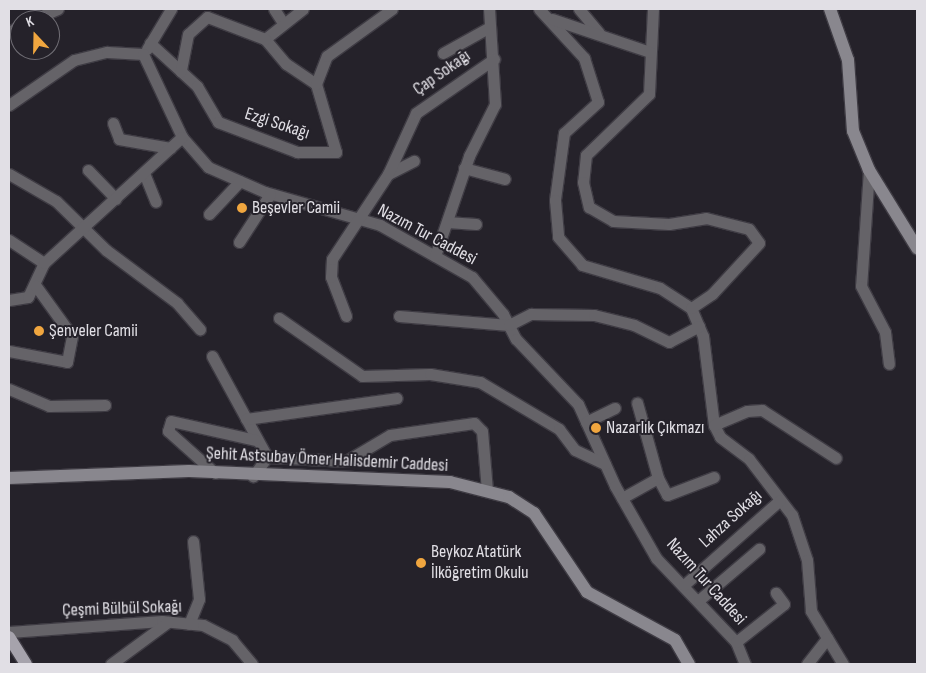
<!DOCTYPE html>
<html>
<head>
<meta charset="utf-8">
<style>
	body { margin:0 }
	#map { position:relative; width:926px; height:673px; overflow:hidden; background:#25222a; font-family:"Sofia Sans Condensed",sans-serif }
	div>[style] { position:absolute }
	[style*='--x'] { left:calc(var(--x)*1px); top:calc(var(--y)*1px); width:calc(var(--w)*1px); rotate:calc(var(--a)*1deg) }
	.roads { filter:drop-shadow(1px 0 #3f3c44) drop-shadow(-1px 0 #3f3c44) drop-shadow(0 1px #3f3c44) drop-shadow(0 -1px #3f3c44) }
	.street>* { height:11px; margin:-5.5px; padding:0 5.5px; transform-origin:5.5px; border-radius:5.5px; background:#656368 }
	.secondary>* { height:12px; margin:-6px; padding:0 6px; transform-origin:6px; border-radius:6px; background:#89878e }
	.primary>* { height:12px; margin:-6px; padding:0 6px; transform-origin:6px; border-radius:6px; background:#a6a3ac }
	.dots>* { width:14px; height:14px; translate:-50% -50%; box-sizing:border-box; border:2px solid #25222a; border-radius:50% }
	span { translate:-50% -50%; white-space:nowrap; text-align:center; line-height:1.15; -webkit-text-stroke:4px #25222a; paint-order:stroke }
	.street-label { font-size:18px; color:#e1dfe5 }
	.poi-label { font-size:18px; color:#e1dfe5 }
	.left { translate:0 -50%; text-align:left }
	.frame { position:absolute; inset:0; border:10px solid #e1dfe5; pointer-events:none }
	.north { position:absolute; left:10px; top:10px; width:50px; height:50px; box-sizing:border-box; background:#25222a; border:1px solid #706e75; border-radius:50%; rotate:339deg; font-size:14px; font-weight:700; line-height:20px; text-align:center; color:#e1dfe5 }
	.north::after { content:''; display:block; margin:auto; width:18px; height:22px; background:#f0a63f; clip-path:polygon(50% 0,100% 100%,50% 72%,0 100%) }
</style>
</head>
<body>
<div id="map">
	<div class="roads">
		<div class="street">
			<i style="--x:274;--y:9;--w:17;--a:57"></i>
			<i style="--x:539;--y:9;--w:67;--a:47.4"></i>
			<i style="--x:584;--y:58;--w:46;--a:72.3"></i>
			<i style="--x:598;--y:102;--w:46;--a:137.6"></i>
			<i style="--x:564;--y:133;--w:68;--a:97.7"></i>
			<i style="--x:555;--y:200;--w:37;--a:85"></i>
			<i style="--x:558;--y:237;--w:37;--a:49"></i>
			<i style="--x:582;--y:265;--w:81;--a:16.4"></i>
			<i style="--x:660;--y:288;--w:37;--a:33"></i>
			<i style="--x:691;--y:308;--w:30;--a:67"></i>
			<i style="--x:703;--y:336;--w:90;--a:83"></i>
			<i style="--x:714;--y:425;--w:13;--a:63"></i>
			<i style="--x:720;--y:437;--w:36;--a:37"></i>
			<i style="--x:749;--y:459;--w:71;--a:52.5"></i>
			<i style="--x:792;--y:515;--w:47;--a:71.6"></i>
			<i style="--x:807;--y:560;--w:51;--a:85.5"></i>
			<i style="--x:811;--y:611;--w:62;--a:58.9"></i>
			<i style="--x:579;--y:9;--w:31;--a:50"></i>
			<i style="--x:653;--y:9;--w:85;--a:92.7"></i>
			<i style="--x:649;--y:94;--w:88;--a:135.9"></i>
			<i style="--x:586;--y:155;--w:27;--a:96"></i>
			<i style="--x:583;--y:182;--w:26;--a:77"></i>
			<i style="--x:589;--y:207;--w:28;--a:30"></i>
			<i style="--x:613;--y:221;--w:56;--a:3.1"></i>
			<i style="--x:669;--y:224;--w:37;--a:-9"></i>
			<i style="--x:706;--y:218;--w:44;--a:14.3"></i>
			<i style="--x:749;--y:229;--w:17;--a:54"></i>
			<i style="--x:759;--y:243;--w:69;--a:132.7"></i>
			<i style="--x:712;--y:294;--w:25;--a:146"></i>
			<i style="--x:552;--y:19;--w:103;--a:18.6"></i>
			<i style="--x:32;--y:20;--w:28;--a:-23"></i>
			<i style="--x:9;--y:32;--w:13;--a:-29"></i>
			<i style="--x:265;--y:39;--w:48;--a:-38.3"></i>
			<i style="--x:150;--y:43;--w:64;--a:42.5"></i>
			<i style="--x:197;--y:86;--w:42;--a:59.7"></i>
			<i style="--x:218;--y:122;--w:85;--a:20.8"></i>
			<i style="--x:297;--y:152;--w:39;--a:0"></i>
			<i style="--x:336;--y:152;--w:71;--a:-106.4"></i>
			<i style="--x:316;--y:84;--w:36;--a:-146"></i>
			<i style="--x:286;--y:64;--w:33;--a:-130"></i>
			<i style="--x:265;--y:39;--w:62;--a:-159.2"></i>
			<i style="--x:207;--y:17;--w:25;--a:138"></i>
			<i style="--x:188;--y:34;--w:38;--a:101"></i>
			<i style="--x:147;--y:49;--w:47;--a:-59"></i>
			<i style="--x:443;--y:53;--w:51;--a:-29.1"></i>
			<i style="--x:316;--y:84;--w:30;--a:-69"></i>
			<i style="--x:327;--y:56;--w:80;--a:-35.9"></i>
			<i style="--x:9;--y:105;--w:79;--a:-34.7"></i>
			<i style="--x:74;--y:60;--w:34;--a:-14"></i>
			<i style="--x:107;--y:52;--w:36;--a:3"></i>
			<i style="--x:143;--y:54;--w:92;--a:64.8"></i>
			<i style="--x:182;--y:137;--w:40;--a:49"></i>
			<i style="--x:208;--y:167;--w:62;--a:23.7"></i>
			<i style="--x:265;--y:192;--w:120;--a:16"></i>
			<i style="--x:380;--y:225;--w:106;--a:29.5"></i>
			<i style="--x:472;--y:277;--w:48;--a:50"></i>
			<i style="--x:503;--y:314;--w:28;--a:63"></i>
			<i style="--x:516;--y:339;--w:90;--a:46.4"></i>
			<i style="--x:578;--y:404;--w:90;--a:65.7"></i>
			<i style="--x:615;--y:486;--w:83;--a:60.3"></i>
			<i style="--x:656;--y:558;--w:116;--a:46.4"></i>
			<i style="--x:736;--y:642;--w:24;--a:68"></i>
			<i style="--x:113;--y:123;--w:17;--a:69"></i>
			<i style="--x:119;--y:139;--w:52;--a:10"></i>
			<i style="--x:464;--y:168;--w:42;--a:15"></i>
			<i style="--x:88;--y:170;--w:40;--a:46"></i>
			<i style="--x:869;--y:170;--w:116;--a:93.9"></i>
			<i style="--x:861;--y:286;--w:52;--a:62.4"></i>
			<i style="--x:885;--y:332;--w:32;--a:83"></i>
			<i style="--x:144;--y:173;--w:31;--a:68"></i>
			<i style="--x:9;--y:174;--w:54;--a:29.9"></i>
			<i style="--x:56;--y:201;--w:70;--a:44.4"></i>
			<i style="--x:106;--y:250;--w:89;--a:36.7"></i>
			<i style="--x:177;--y:303;--w:35;--a:49"></i>
			<i style="--x:388;--y:174;--w:29;--a:-27"></i>
			<i style="--x:209;--y:214;--w:45;--a:-46.8"></i>
			<i style="--x:447;--y:222;--w:29;--a:4"></i>
			<i style="--x:9;--y:240;--w:42;--a:33.3"></i>
			<i style="--x:239;--y:242;--w:57;--a:-57.1"></i>
			<i style="--x:435;--y:256;--w:106;--a:-71.2"></i>
			<i style="--x:469;--y:156;--w:58;--a:-63.4"></i>
			<i style="--x:495;--y:104;--w:95;--a:-93.6"></i>
			<i style="--x:9;--y:300;--w:19;--a:-9"></i>
			<i style="--x:28;--y:297;--w:38;--a:-65"></i>
			<i style="--x:44;--y:263;--w:187;--a:-42.4"></i>
			<i style="--x:346;--y:316;--w:42;--a:-111"></i>
			<i style="--x:331;--y:277;--w:18;--a:-87"></i>
			<i style="--x:332;--y:259;--w:102;--a:-56.6"></i>
			<i style="--x:388;--y:174;--w:67;--a:-65.3"></i>
			<i style="--x:416;--y:113;--w:95;--a:-34.7"></i>
			<i style="--x:399;--y:316;--w:110;--a:4.7"></i>
			<i style="--x:509;--y:325;--w:25;--a:-27"></i>
			<i style="--x:531;--y:314;--w:63;--a:0.9"></i>
			<i style="--x:594;--y:315;--w:41;--a:14"></i>
			<i style="--x:634;--y:325;--w:39;--a:26"></i>
			<i style="--x:669;--y:342;--w:34;--a:-28"></i>
			<i style="--x:279;--y:318;--w:101;--a:34.9"></i>
			<i style="--x:362;--y:376;--w:68;--a:-1.7"></i>
			<i style="--x:430;--y:374;--w:51;--a:9.1"></i>
			<i style="--x:480;--y:382;--w:92;--a:30.7"></i>
			<i style="--x:559;--y:429;--w:26;--a:53"></i>
			<i style="--x:575;--y:450;--w:33;--a:25"></i>
			<i style="--x:9;--y:351;--w:59;--a:10.7"></i>
			<i style="--x:67;--y:362;--w:26;--a:-79"></i>
			<i style="--x:72;--y:336;--w:62;--a:-125.8"></i>
			<i style="--x:212;--y:356;--w:115;--a:61.4"></i>
			<i style="--x:267;--y:457;--w:24;--a:126"></i>
			<i style="--x:9;--y:389;--w:43;--a:23"></i>
			<i style="--x:49;--y:406;--w:56;--a:-1"></i>
			<i style="--x:246;--y:419;--w:152;--a:-7.9"></i>
			<i style="--x:586;--y:422;--w:32;--a:-26"></i>
			<i style="--x:714;--y:425;--w:36;--a:-23"></i>
			<i style="--x:747;--y:411;--w:15;--a:-4"></i>
			<i style="--x:762;--y:410;--w:88;--a:33"></i>
			<i style="--x:267;--y:457;--w:79;--a:2.9"></i>
			<i style="--x:346;--y:461;--w:51;--a:-30.6"></i>
			<i style="--x:390;--y:435;--w:85;--a:-8.1"></i>
			<i style="--x:474;--y:423;--w:11;--a:45"></i>
			<i style="--x:482;--y:431;--w:60;--a:85.2"></i>
			<i style="--x:215;--y:473;--w:63;--a:-138.2"></i>
			<i style="--x:168;--y:431;--w:10;--a:-73"></i>
			<i style="--x:171;--y:421;--w:86;--a:12.7"></i>
			<i style="--x:658;--y:478;--w:19;--a:62"></i>
			<i style="--x:667;--y:495;--w:50;--a:-21"></i>
			<i style="--x:622;--y:498;--w:41;--a:-29.1"></i>
			<i style="--x:658;--y:478;--w:78;--a:-105.6"></i>
			<i style="--x:684;--y:585;--w:128;--a:-41.5"></i>
			<i style="--x:699;--y:600;--w:79;--a:-40.4"></i>
			<i style="--x:189;--y:624;--w:27;--a:-68"></i>
			<i style="--x:199;--y:599;--w:58;--a:-95.9"></i>
			<i style="--x:9;--y:632;--w:153;--a:-4.1"></i>
			<i style="--x:162;--y:621;--w:41;--a:5.6"></i>
			<i style="--x:203;--y:625;--w:33;--a:27"></i>
			<i style="--x:232;--y:640;--w:31;--a:50"></i>
			<i style="--x:736;--y:642;--w:61;--a:-38.4"></i>
			<i style="--x:784;--y:604;--w:14;--a:-126"></i>
			<i style="--x:111;--y:664;--w:71;--a:-36.4"></i>
			<i style="--x:807;--y:664;--w:33;--a:-52"></i>
		</div>
		<div class="secondary">
			<i style="--x:830;--y:9;--w:54;--a:70.6"></i>
			<i style="--x:848;--y:60;--w:71;--a:86"></i>
			<i style="--x:853;--y:131;--w:42;--a:67.7"></i>
			<i style="--x:869;--y:170;--w:92;--a:58.4"></i>
			<i style="--x:9;--y:478;--w:180;--a:-2.2"></i>
			<i style="--x:189;--y:471;--w:261;--a:2.4"></i>
			<i style="--x:450;--y:482;--w:61;--a:14.3"></i>
			<i style="--x:509;--y:497;--w:30;--a:33"></i>
			<i style="--x:534;--y:513;--w:95;--a:56.1"></i>
			<i style="--x:587;--y:592;--w:100;--a:28.6"></i>
			<i style="--x:675;--y:640;--w:28;--a:60"></i>
		</div>
		<div class="primary">
			<i style="--x:9;--y:637;--w:32;--a:58"></i>
		</div>
	</div>
	<div class="dots">
		<i style="left:242px;top:208px;background:#f0a63f"></i>
		<i style="left:39px;top:331px;background:#f0a63f"></i>
		<i style="left:596px;top:428px;background:#f0a63f"></i>
		<i style="left:421px;top:563px;background:#f0a63f"></i>
	</div>
	<div class="street-label">
		<span style="left:442px;top:73px;rotate:-35deg">Çap Sokağı</span>
		<span style="left:277px;top:124px;rotate:18deg">Ezgi Sokağı</span>
		<span style="left:427px;top:235px;rotate:28deg">Nazım Tur Caddesi</span>
		<span style="left:327px;top:460px;rotate:3deg">Şehit Astsubay Ömer Halisdemir Caddesi</span>
		<span style="left:731px;top:519px;rotate:-42deg">Lahza Sokağı</span>
		<span style="left:706px;top:582px;rotate:48deg">Nazım Tur Caddesi</span>
		<span style="left:122px;top:609px;rotate:-2deg">Çeşmi Bülbül Sokağı</span>
	</div>
	<div class="poi-label">
		<span class="left" style="left:252px;top:208px">Beşevler Camii</span>
		<span class="left" style="left:49px;top:331px">Şenveler Camii</span>
		<span class="left" style="left:606px;top:428px">Nazarlık Çıkmazı</span>
		<span class="left" style="left:431px;top:563px">Beykoz Atatürk<br>İlköğretim Okulu</span>
	</div>
	<div class="frame"></div>
	<div class="north">K</div>
</div>
</body>
</html>
